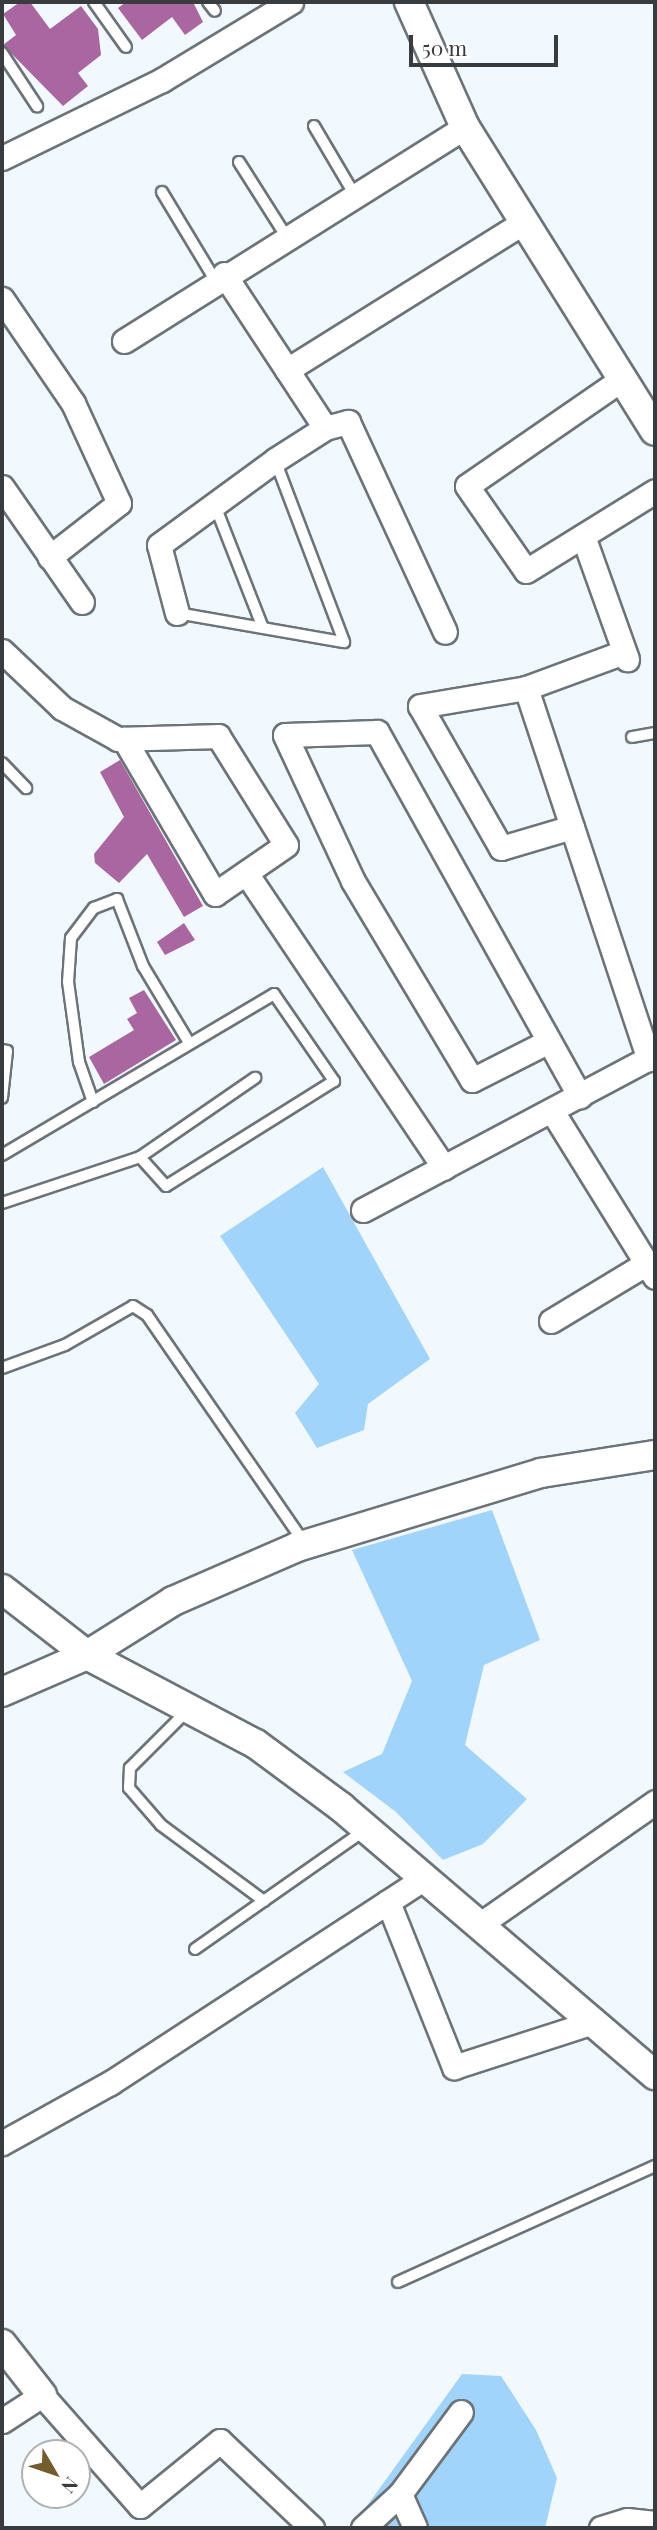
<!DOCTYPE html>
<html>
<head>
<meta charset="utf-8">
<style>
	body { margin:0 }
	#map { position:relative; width:657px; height:2530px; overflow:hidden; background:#f2f9fe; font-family:"Playfair Display",serif }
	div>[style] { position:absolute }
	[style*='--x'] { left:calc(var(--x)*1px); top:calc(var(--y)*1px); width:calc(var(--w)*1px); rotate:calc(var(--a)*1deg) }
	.green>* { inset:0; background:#a1d4fa }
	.building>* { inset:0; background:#a966a0 }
	.roads { filter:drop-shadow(2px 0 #6c7379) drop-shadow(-2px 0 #6c7379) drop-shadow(0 2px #6c7379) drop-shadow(0 -2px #6c7379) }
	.service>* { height:10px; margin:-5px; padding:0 5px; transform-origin:5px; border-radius:5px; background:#fff }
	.minor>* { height:23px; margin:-11.5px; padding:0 11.5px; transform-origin:11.5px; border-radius:11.5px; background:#fff }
	.tertiary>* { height:28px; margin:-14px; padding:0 14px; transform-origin:14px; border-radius:14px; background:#fff }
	span { translate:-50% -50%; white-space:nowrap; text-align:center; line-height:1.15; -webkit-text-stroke:7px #fff; paint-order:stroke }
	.frame { position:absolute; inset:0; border:4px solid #393c3f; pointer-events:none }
	.north { position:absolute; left:21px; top:2439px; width:70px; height:70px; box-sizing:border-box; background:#fff; border:2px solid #b0b1b2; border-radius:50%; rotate:129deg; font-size:19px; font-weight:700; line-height:28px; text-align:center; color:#393c3f }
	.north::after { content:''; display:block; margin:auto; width:24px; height:32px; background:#755c2d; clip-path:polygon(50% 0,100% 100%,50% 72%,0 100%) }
	.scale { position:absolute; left:409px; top:35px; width:149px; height:32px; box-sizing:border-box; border:4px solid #393c3f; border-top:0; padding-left:9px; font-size:21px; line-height:24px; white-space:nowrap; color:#393c3f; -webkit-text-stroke:5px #fff; paint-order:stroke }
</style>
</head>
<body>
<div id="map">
	<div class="green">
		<i style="clip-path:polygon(323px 1167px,430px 1359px,368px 1404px,364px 1430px,317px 1448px,295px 1413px,319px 1384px,220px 1236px)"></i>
		<i style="clip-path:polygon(492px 1510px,540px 1640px,484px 1665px,465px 1745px,527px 1799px,483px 1844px,443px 1860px,396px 1812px,343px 1772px,382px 1754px,412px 1681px,352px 1550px)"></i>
		<i style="clip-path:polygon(462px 2374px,501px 2376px,536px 2430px,557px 2478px,545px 2528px,351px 2528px)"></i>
	</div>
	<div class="building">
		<i style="clip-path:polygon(20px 2px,30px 2px,50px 29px,81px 6px,98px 29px,101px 55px,78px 73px,88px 86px,63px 106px,3px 45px,16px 35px,3px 14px)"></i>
		<i style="clip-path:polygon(126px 2px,193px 2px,203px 22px,185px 35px,172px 17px,142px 40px,118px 8px)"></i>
		<i style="clip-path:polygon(120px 760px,203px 906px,184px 917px,147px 854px,119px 883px,95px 863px,94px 854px,124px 817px,100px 772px)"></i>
		<i style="clip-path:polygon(184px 923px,195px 940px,165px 955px,157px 942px)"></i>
		<i style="clip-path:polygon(144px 990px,176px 1040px,104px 1084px,89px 1057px,134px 1030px,127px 1019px,137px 1013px,129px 998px)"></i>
	</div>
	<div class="roads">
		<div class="service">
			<i style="--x:94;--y:2;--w:55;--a:54.6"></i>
			<i style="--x:208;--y:2;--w:11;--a:52"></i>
			<i style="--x:2;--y:53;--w:64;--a:56.6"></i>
			<i style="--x:314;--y:126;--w:79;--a:59.5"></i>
			<i style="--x:239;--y:162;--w:88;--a:57.6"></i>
			<i style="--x:162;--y:192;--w:103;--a:58.9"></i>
			<i style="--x:275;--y:460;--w:195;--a:69.2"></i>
			<i style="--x:214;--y:503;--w:134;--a:68.6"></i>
			<i style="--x:177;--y:613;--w:169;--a:9.9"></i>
			<i style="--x:632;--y:737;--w:23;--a:-10"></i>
			<i style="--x:2;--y:763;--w:35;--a:46"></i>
			<i style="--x:2;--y:1050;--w:5;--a:11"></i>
			<i style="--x:7;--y:1051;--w:47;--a:96.1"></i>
			<i style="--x:93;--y:1102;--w:42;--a:-109.3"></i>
			<i style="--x:79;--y:1062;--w:81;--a:-97.8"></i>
			<i style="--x:68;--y:982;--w:44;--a:-86.1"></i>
			<i style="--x:71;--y:938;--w:38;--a:-53"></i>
			<i style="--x:94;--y:908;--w:25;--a:-21"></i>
			<i style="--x:117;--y:899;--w:72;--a:68.8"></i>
			<i style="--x:143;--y:966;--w:87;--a:59"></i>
			<i style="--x:2;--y:1155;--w:316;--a:-30.6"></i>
			<i style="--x:274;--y:994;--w:106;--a:55.4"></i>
			<i style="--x:334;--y:1081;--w:198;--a:148"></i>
			<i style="--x:166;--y:1186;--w:39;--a:-132"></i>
			<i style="--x:2;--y:1203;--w:145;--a:-18.4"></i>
			<i style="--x:140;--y:1157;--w:140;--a:-34.5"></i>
			<i style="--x:2;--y:1368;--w:67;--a:-20.1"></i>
			<i style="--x:65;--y:1345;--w:78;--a:-29.8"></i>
			<i style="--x:133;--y:1306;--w:17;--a:33"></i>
			<i style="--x:147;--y:1315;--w:278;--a:55.4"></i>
			<i style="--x:187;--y:1711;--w:81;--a:135"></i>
			<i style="--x:130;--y:1768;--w:20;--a:93"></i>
			<i style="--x:129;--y:1788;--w:49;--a:49.1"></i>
			<i style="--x:161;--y:1825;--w:128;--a:36.4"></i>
			<i style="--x:195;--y:1949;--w:208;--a:-35"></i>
			<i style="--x:398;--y:2282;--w:282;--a:-24.3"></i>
		</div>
		<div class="minor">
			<i style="--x:2;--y:158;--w:178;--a:-26"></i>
			<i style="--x:162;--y:80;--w:151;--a:-31.2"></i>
			<i style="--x:224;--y:274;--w:184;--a:56.7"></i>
			<i style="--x:2;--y:299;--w:126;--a:55.7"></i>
			<i style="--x:73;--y:403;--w:110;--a:65.3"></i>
			<i style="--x:119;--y:503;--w:88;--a:142"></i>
			<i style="--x:124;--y:341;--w:403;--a:-32.1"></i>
			<i style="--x:287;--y:370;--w:277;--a:-32"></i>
			<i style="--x:622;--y:379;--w:188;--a:145.4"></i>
			<i style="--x:467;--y:486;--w:103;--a:55.2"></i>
			<i style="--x:526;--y:571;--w:152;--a:-31.8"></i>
			<i style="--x:2;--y:487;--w:140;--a:55.2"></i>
			<i style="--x:583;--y:536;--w:131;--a:70.3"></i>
			<i style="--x:177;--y:613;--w:70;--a:-104.8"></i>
			<i style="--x:159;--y:545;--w:144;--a:-36.2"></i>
			<i style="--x:275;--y:460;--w:59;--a:-32.6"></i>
			<i style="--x:325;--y:428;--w:24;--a:-15"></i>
			<i style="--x:348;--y:422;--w:231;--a:65.2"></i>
			<i style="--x:2;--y:651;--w:83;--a:43.5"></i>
			<i style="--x:62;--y:708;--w:64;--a:29"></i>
			<i style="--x:118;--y:739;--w:100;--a:-1.7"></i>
			<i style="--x:218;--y:736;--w:128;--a:58"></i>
			<i style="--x:286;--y:845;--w:86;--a:145.4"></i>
			<i style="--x:215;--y:894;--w:180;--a:-120.4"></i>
			<i style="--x:526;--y:688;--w:391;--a:71.7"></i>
			<i style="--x:572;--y:827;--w:74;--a:163.5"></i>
			<i style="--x:501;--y:848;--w:163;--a:-119.7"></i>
			<i style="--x:420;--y:706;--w:108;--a:-9.6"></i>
			<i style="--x:526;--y:688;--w:104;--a:-20.2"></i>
			<i style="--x:246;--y:873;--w:355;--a:56.1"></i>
			<i style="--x:547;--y:1042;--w:84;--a:153.1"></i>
			<i style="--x:472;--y:1080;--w:232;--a:-120.9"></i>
			<i style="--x:353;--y:881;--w:161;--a:-115"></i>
			<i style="--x:285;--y:735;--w:92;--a:-1.9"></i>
			<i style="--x:377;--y:732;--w:417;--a:60.9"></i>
			<i style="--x:552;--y:1111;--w:195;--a:58.2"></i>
			<i style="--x:363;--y:1210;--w:331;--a:-28"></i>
			<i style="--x:551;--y:1321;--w:112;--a:-31.1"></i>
			<i style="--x:388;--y:1902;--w:178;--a:68.2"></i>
			<i style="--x:454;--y:2067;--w:146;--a:-17.9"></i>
			<i style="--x:479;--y:1925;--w:215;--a:-34.9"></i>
			<i style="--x:2;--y:2143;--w:124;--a:-29.1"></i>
			<i style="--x:110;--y:2083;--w:376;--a:-33.1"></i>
			<i style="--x:2;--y:2421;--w:48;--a:-33"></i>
			<i style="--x:42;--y:2395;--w:148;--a:48.6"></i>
			<i style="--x:140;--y:2506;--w:103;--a:-39.1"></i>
			<i style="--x:220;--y:2441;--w:127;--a:43.4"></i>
			<i style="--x:400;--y:2494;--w:37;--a:66"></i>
			<i style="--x:363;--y:2528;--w:50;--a:-42.6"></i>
			<i style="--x:400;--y:2494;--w:102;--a:-53.4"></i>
			<i style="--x:601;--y:2528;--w:27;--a:-17"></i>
			<i style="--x:627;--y:2520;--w:28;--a:6"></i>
		</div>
		<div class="tertiary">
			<i style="--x:409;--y:2;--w:137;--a:65.9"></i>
			<i style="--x:465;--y:127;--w:358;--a:58"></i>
			<i style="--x:2;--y:1589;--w:108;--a:37.8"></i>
			<i style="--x:87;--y:1655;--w:191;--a:27.8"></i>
			<i style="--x:256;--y:1744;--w:106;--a:36.5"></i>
			<i style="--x:341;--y:1807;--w:413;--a:40.5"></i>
			<i style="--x:2;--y:1692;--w:93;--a:-23.5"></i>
			<i style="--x:87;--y:1655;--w:102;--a:-32.1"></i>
			<i style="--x:173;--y:1601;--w:135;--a:-23.5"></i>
			<i style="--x:297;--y:1547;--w:255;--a:-16.9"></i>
			<i style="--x:541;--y:1473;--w:115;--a:-9"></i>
			<i style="--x:2;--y:2344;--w:65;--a:51.9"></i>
		</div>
	</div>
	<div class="frame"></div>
	<div class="north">N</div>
	<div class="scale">50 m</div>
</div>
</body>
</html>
